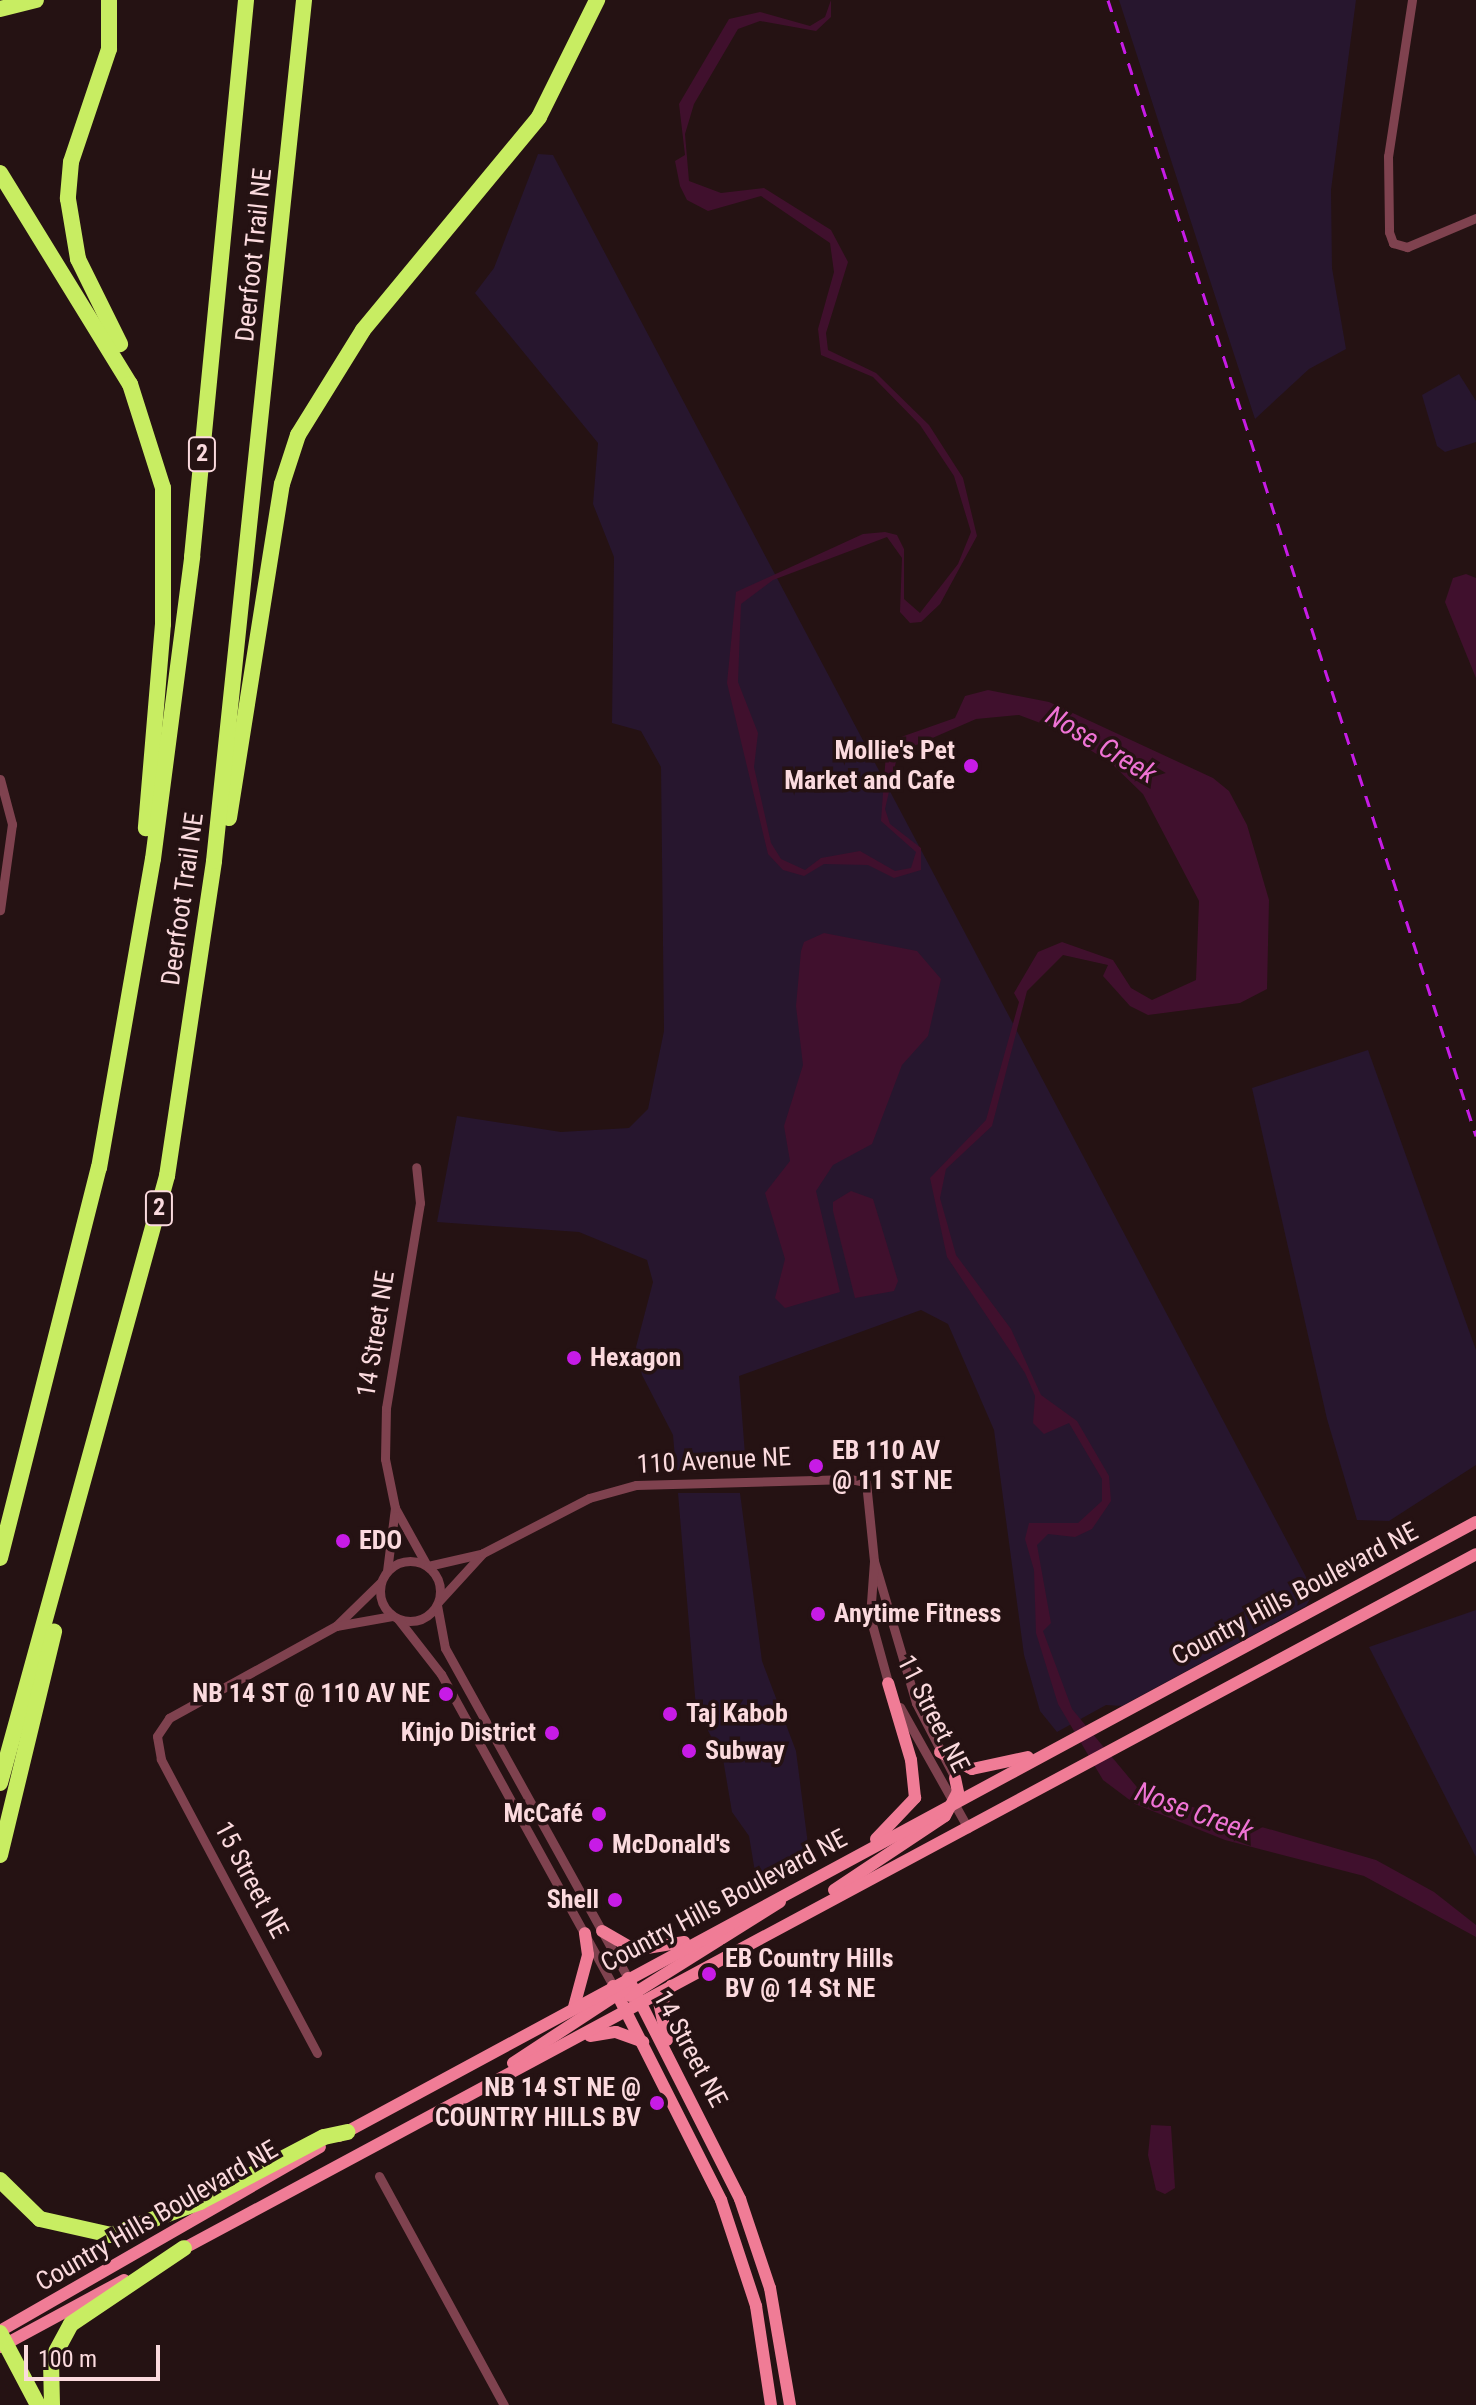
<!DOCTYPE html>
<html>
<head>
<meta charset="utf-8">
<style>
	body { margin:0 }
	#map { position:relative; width:1476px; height:2405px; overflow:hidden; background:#251213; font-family:"Roboto Condensed",sans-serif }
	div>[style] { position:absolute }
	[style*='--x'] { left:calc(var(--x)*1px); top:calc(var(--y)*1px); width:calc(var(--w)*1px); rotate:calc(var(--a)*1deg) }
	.green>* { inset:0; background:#27162e }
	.water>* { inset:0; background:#40102d }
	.street>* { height:9px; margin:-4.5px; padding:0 4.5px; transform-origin:4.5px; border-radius:4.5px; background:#7f424f }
	.street>.ring { margin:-4.5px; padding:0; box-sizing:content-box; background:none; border:9px solid #7f424f; border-radius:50% }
	.secondary>* { height:12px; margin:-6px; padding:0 6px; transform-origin:6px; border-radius:6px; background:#f07c96 }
	.highway>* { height:16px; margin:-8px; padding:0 8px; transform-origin:8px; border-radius:8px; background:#c8ed62 }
	.rail>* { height:3px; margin-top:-1.5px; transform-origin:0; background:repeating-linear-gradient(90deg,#c71be6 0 12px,transparent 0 22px) }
	.dots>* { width:22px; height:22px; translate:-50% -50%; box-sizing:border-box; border:4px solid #251213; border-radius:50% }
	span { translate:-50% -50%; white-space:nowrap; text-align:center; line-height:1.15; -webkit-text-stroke:7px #251213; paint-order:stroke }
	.shield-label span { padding:2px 6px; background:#251213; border:2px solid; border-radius:6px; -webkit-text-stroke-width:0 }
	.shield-label { font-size:24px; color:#fbdade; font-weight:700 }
	.street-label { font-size:26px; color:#fbdade }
	.poi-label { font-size:26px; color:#fbdade; font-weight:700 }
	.right { translate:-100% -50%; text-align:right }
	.left { translate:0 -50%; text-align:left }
	.water-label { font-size:28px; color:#ef73d5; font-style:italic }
	.scale { position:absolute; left:24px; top:2345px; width:136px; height:36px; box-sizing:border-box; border:4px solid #fbdade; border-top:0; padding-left:10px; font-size:24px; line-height:28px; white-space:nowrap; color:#fbdade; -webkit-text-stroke:6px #251213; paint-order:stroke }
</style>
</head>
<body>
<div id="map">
	<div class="green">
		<i style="clip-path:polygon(1119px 0,1356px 0,1331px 190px,1332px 268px,1346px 349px,1309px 369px,1255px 419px)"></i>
		<i style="clip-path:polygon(538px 154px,553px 155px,1314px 1592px,1306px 1606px,1122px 1706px,1106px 1705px,1057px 1732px,1040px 1711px,1024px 1655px,994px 1430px,948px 1324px,921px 1310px,739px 1376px,746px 1468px,676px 1470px,673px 1435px,642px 1375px,636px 1347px,653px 1282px,647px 1260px,579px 1232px,437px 1222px,457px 1116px,561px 1132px,629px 1128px,648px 1109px,664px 1031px,661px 767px,641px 731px,612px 723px,614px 557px,593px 504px,598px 443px,475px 293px,494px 268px)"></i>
		<i style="clip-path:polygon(1459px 374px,1476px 401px,1476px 442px,1445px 452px,1437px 446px,1422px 395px)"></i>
		<i style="clip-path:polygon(1368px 1050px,1476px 1350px,1476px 1465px,1389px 1521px,1357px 1520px,1327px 1419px,1252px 1088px)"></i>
		<i style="clip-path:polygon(678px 1493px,740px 1493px,762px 1661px,796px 1751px,810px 1860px,750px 1892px,756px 1878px,749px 1836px,732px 1812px,723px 1759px,696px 1708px)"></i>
		<i style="clip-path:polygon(1476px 1610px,1476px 1857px,1369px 1647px)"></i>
	</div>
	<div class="water">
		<i style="clip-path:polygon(831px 0,831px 17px,816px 31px,760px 21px,738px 29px,694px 104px,685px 134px,689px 181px,721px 193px,764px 188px,831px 230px,848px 262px,826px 333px,828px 350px,876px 373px,929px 425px,963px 478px,977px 536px,940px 604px,921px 622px,910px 623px,900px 612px,902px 558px,887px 537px,773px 580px,741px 604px,738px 682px,758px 733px,754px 767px,771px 843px,781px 859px,805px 870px,821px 858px,860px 851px,895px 871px,911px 868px,916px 852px,881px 821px,886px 753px,901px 737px,955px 718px,965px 696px,988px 690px,1049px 702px,1213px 778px,1229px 791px,1247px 825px,1269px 900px,1267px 989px,1240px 1003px,1148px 1015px,1130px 1006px,1103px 976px,1108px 965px,1063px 955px,1027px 991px,992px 1126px,946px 1169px,940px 1198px,956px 1255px,1011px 1329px,1041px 1395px,1077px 1421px,1109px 1476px,1111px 1501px,1092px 1529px,1075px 1537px,1048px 1534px,1037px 1545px,1051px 1623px,1043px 1631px,1072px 1709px,1141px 1792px,1376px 1860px,1434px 1892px,1476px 1925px,1476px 1937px,1364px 1876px,1225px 1840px,1135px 1804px,1103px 1780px,1058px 1704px,1036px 1633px,1034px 1570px,1025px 1539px,1029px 1523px,1078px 1523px,1102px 1501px,1102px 1479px,1069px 1423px,1044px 1434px,1033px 1423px,1035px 1396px,1025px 1373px,947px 1257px,930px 1178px,986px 1120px,1019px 1002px,1014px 993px,1038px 952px,1062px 942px,1113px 960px,1131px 988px,1152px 1000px,1196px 980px,1199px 901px,1143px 794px,1112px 764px,1059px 730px,1019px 715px,976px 719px,898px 753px,885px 809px,890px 824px,921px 848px,921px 870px,894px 878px,868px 865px,824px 864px,804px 876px,783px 870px,768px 854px,727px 683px,736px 592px,863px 534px,885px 532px,897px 535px,904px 549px,904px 599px,920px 613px,958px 564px,971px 532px,954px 476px,920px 425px,873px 377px,821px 355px,818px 329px,834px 272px,830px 243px,761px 196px,708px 211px,687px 200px,680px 186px,675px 161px,685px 155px,679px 104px,729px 19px,760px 12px,810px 26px,825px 17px)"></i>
		<i style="clip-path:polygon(1466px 574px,1476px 578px,1476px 678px,1445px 602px,1453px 578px)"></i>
		<i style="clip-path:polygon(824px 933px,917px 951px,941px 979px,928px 1036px,902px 1065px,872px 1144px,833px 1165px,816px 1191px,840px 1292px,785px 1308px,775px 1298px,785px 1259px,765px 1193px,790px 1161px,784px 1126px,803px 1065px,796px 1006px,801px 951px,804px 942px)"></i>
		<i style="clip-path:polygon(851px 1191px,873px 1199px,898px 1281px,894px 1291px,855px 1298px,833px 1211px,833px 1202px)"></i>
		<i style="clip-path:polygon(1151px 2125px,1171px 2126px,1175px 2188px,1165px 2194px,1156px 2190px,1148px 2155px)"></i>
	</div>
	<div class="street">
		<i style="--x:1412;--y:0;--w:158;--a:98.7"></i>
		<i style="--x:1388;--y:156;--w:76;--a:89.2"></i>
		<i style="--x:1389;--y:232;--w:12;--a:70"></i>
		<i style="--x:1393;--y:243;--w:15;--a:16"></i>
		<i style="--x:1407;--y:247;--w:75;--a:-22.8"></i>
		<i style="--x:0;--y:779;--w:47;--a:75.1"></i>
		<i style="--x:12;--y:824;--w:87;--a:97.9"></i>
		<i style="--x:395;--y:1508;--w:64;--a:61"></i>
		<i class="ring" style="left:380px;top:1561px;width:51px;height:51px"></i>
		<i style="--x:874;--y:1561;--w:148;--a:73.5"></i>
		<i style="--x:916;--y:1703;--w:85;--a:62.5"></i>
		<i style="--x:428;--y:1566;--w:53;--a:-13"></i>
		<i style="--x:387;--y:1571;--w:64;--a:-82.8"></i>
		<i style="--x:395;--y:1508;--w:50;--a:-101.5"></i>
		<i style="--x:385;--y:1459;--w:51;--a:-88.9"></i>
		<i style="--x:386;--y:1408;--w:208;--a:-80.6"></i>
		<i style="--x:420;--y:1203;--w:36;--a:-96"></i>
		<i style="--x:439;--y:1601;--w:65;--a:-47.5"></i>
		<i style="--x:483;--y:1553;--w:119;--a:-27.4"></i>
		<i style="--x:589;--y:1498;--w:49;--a:-15.5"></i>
		<i style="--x:636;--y:1485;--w:214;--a:-1.6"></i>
		<i style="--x:850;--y:1479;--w:16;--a:11"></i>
		<i style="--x:866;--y:1482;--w:79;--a:84.2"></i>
		<i style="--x:874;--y:1561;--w:56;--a:94.1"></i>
		<i style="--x:870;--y:1617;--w:72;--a:74.6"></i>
		<i style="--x:437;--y:1605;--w:44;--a:79.5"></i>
		<i style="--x:445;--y:1648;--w:377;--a:61"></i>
		<i style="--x:398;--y:1619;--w:70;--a:52"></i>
		<i style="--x:441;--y:1674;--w:356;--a:61.1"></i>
		<i style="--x:336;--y:1626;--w:63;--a:-44.4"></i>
		<i style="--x:900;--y:1707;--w:139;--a:60.7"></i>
		<i style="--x:317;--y:2053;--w:333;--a:-118"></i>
		<i style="--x:161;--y:1759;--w:23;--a:-100"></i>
		<i style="--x:157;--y:1736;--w:22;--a:-56"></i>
		<i style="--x:169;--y:1718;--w:191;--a:-28.9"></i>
		<i style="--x:336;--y:1626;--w:57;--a:-10.1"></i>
		<i style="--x:379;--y:2176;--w:261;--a:61.4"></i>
	</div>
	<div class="secondary">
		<i style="--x:940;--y:1752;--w:36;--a:28"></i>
		<i style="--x:972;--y:1769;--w:57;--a:-12.1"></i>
		<i style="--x:876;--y:1839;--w:57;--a:-46.4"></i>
		<i style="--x:915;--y:1798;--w:38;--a:-96"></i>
		<i style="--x:911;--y:1760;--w:80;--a:-106.6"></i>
		<i style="--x:834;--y:1890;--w:133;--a:-33.7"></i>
		<i style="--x:945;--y:1816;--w:27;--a:-62"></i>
		<i style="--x:958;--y:1792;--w:14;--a:-102"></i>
		<i style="--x:602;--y:1931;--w:38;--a:30"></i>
		<i style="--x:635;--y:1950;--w:50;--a:-9.3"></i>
		<i style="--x:628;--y:1978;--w:248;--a:63.1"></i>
		<i style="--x:740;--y:2199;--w:94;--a:71.4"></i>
		<i style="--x:770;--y:2288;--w:119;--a:80.3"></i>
		<i style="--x:613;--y:1986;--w:240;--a:63.2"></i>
		<i style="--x:721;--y:2200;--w:112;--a:71.7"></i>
		<i style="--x:756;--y:2306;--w:100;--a:81.4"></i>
		<i style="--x:630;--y:1996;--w:177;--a:-32.1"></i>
		<i style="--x:574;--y:2007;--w:54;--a:-74.9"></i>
		<i style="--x:588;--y:1955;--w:22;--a:-98"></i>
		<i style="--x:590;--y:2036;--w:26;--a:-9"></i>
		<i style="--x:616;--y:2032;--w:29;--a:20"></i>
		<i style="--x:667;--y:2040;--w:35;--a:-102"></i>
		<i style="--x:660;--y:2006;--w:23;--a:-61"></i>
		<i style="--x:513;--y:2063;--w:133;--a:-33.3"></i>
		<i style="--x:339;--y:2136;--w:1292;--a:-28.37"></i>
		<i style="--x:179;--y:2251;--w:1472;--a:-28.25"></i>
		<i style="--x:0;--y:2331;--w:369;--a:-29.9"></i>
		<i style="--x:0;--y:2347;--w:141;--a:-28.4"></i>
	</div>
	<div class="highway">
		<i style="--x:109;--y:0;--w:49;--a:90"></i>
		<i style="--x:109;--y:49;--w:119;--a:108.6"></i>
		<i style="--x:71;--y:162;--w:37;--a:95"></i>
		<i style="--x:68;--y:199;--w:61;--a:80.5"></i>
		<i style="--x:78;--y:259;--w:95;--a:63.7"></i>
		<i style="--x:0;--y:9;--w:37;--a:-14"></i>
		<i style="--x:0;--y:173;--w:248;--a:58.4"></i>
		<i style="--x:130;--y:384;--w:109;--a:72.4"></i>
		<i style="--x:163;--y:488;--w:136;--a:90"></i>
		<i style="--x:163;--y:624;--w:205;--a:94.8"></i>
		<i style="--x:229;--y:818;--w:338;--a:-81"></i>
		<i style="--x:282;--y:484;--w:52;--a:-71.9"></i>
		<i style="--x:298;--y:435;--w:123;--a:-58.2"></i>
		<i style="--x:363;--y:330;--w:276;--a:-50.4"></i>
		<i style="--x:539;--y:117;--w:131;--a:-63.6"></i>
		<i style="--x:0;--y:1558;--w:402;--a:-75.8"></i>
		<i style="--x:99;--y:1168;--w:314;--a:-80.1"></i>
		<i style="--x:153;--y:859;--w:305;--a:-82.6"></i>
		<i style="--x:192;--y:557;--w:560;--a:-84.46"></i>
		<i style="--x:0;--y:1783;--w:630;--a:-74.62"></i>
		<i style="--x:167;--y:1176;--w:318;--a:-81.5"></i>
		<i style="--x:214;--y:861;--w:866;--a:-84.03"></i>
		<i style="--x:0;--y:1855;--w:230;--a:-76.4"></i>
		<i style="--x:0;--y:2180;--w:56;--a:44.3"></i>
		<i style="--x:40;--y:2219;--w:73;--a:12.7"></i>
		<i style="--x:111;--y:2235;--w:95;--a:-20.3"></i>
		<i style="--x:200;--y:2202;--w:140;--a:-27.7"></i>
		<i style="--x:324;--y:2137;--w:24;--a:-12"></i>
		<i style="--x:0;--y:2333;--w:81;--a:62.2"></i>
		<i style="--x:52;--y:2405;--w:44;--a:-91.3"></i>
		<i style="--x:51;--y:2361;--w:42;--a:-61.6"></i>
		<i style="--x:71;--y:2324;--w:136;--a:-33.9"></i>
	</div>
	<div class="rail">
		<i style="--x:1108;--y:0;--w:1194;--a:72.05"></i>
	</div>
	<div class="dots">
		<i style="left:971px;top:766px;background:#c71be6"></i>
		<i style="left:574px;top:1358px;background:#c71be6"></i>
		<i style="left:816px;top:1466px;background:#c71be6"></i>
		<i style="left:343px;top:1541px;background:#c71be6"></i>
		<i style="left:818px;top:1614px;background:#c71be6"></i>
		<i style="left:446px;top:1694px;background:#c71be6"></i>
		<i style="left:670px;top:1714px;background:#c71be6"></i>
		<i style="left:552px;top:1733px;background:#c71be6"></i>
		<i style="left:689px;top:1751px;background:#c71be6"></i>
		<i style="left:599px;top:1814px;background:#c71be6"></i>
		<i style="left:596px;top:1845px;background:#c71be6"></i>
		<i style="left:615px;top:1900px;background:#c71be6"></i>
		<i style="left:709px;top:1974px;background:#c71be6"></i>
		<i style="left:657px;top:2103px;background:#c71be6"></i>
	</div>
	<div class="shield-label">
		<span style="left:202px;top:454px">2</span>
		<span style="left:159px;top:1208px">2</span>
	</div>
	<div class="street-label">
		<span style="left:254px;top:255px;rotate:-84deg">Deerfoot Trail NE</span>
		<span style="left:183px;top:899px;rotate:-82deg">Deerfoot Trail NE</span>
		<span style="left:376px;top:1334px;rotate:-81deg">14 Street NE</span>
		<span style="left:714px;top:1461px;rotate:-3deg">110 Avenue NE</span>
		<span style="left:1295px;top:1594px;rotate:-28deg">Country Hills Boulevard NE</span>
		<span style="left:933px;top:1714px;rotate:63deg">11 Street NE</span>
		<span style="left:251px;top:1880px;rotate:62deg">15 Street NE</span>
		<span style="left:724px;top:1901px;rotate:-28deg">Country Hills Boulevard NE</span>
		<span style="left:690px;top:2049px;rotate:62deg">14 Street NE</span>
		<span style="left:157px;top:2216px;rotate:-30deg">Country Hills Boulevard NE</span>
	</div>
	<div class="poi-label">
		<span class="right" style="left:955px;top:766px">Mollie's Pet<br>Market and Cafe</span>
		<span class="left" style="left:590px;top:1358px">Hexagon</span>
		<span class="left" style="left:832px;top:1466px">EB 110 AV<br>@ 11 ST NE</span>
		<span class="left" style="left:359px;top:1541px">EDO</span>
		<span class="left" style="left:834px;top:1614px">Anytime Fitness</span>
		<span class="right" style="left:430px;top:1694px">NB 14 ST @ 110 AV NE</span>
		<span class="left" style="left:686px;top:1714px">Taj Kabob</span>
		<span class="right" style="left:536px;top:1733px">Kinjo District</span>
		<span class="left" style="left:705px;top:1751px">Subway</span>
		<span class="right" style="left:583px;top:1814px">McCafé</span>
		<span class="left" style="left:612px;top:1845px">McDonald's</span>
		<span class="right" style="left:599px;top:1900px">Shell</span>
		<span class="left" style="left:725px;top:1974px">EB Country Hills<br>BV @ 14 St NE</span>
		<span class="right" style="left:641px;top:2103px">NB 14 ST NE @<br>COUNTRY HILLS BV</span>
	</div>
	<div class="water-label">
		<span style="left:1101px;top:745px;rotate:31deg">Nose Creek</span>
		<span style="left:1194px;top:1812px;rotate:20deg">Nose Creek</span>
	</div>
	<div class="scale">100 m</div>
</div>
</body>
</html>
